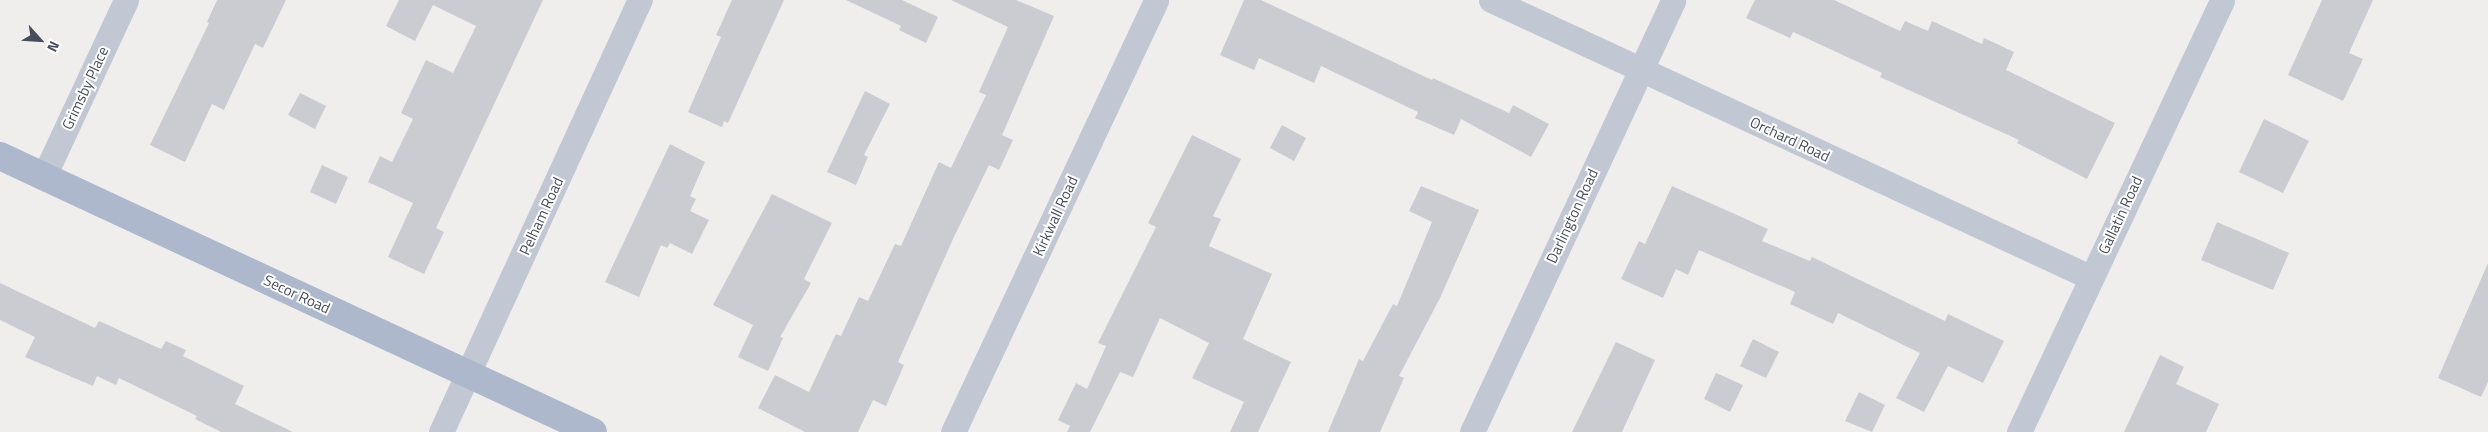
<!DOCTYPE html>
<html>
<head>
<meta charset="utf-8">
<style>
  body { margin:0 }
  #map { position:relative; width:2488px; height:432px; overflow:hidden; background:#f0eeed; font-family:"Titillium Web",sans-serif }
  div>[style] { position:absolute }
  .building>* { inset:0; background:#caccd2 }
  .minor>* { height:25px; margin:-12.5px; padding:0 12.5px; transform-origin:12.5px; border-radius:12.5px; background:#c1c8d3 }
  .primary>* { height:28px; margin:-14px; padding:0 14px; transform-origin:14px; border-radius:14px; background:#adb8cd }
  span { translate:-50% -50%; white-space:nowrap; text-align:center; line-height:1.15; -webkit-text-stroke:4px #fff; paint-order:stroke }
  .street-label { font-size:15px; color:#464e5b }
  .north { position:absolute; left:15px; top:15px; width:50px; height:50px; -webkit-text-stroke:4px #fff; paint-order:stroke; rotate:116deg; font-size:14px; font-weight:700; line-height:20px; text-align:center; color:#464e5b }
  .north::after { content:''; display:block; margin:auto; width:18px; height:22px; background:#464e5b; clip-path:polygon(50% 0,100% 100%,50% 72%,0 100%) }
</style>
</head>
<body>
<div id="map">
  <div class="building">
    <div style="clip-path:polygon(217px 0,286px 0,263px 48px,255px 44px,224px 110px,212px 104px,185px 162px,150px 145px,209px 23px,207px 22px)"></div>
    <div style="clip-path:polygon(399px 0,543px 0,436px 228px,444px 232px,424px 274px,388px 257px,413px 203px,368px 182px,380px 156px,392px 162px,413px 119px,401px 113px,426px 60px,453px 73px,476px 26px,433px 5px,415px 41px,386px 26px)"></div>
    <div style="clip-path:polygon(732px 0,784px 0,728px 123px,724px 121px,722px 127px,688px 112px,721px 37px,716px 35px)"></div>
    <div style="clip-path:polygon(846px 0,902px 0,938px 17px,926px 43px,899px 30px,901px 26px)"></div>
    <div style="clip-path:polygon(951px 0,1016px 0,1054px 16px,1002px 135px,1013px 140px,999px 170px,989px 165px,953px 239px,898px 362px,904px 365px,886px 406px,873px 400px,858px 432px,805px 432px,758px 408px,775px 375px,809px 392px,836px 334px,841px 336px,859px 297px,868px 301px,895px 244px,901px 246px,939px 162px,951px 168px,986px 95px,979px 92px,1008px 27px)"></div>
    <div style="clip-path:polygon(1244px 0,1261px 0,1432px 80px,1433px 78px,1509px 113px,1513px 105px,1549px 124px,1531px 157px,1461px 119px,1454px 135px,1415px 118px,1418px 112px,1321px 66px,1314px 83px,1259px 58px,1254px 70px,1220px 55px)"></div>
    <div style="clip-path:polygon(1755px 0,1834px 0,1900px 31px,1905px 21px,1928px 31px,1932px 21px,1982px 44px,1984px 38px,2014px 52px,2006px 70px,2115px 123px,2087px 179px,2017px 143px,2019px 140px,1880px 77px,1882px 73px,1793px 32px,1790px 38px,1746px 18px)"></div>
    <div style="clip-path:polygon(2322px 0,2373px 0,2349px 53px,2363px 59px,2343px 101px,2288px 75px)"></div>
    <div style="clip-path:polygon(865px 91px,890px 104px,864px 155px,868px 157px,856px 185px,827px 172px)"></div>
    <div style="clip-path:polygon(300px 93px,326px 106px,315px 129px,288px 115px)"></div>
    <div style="clip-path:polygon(2264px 119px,2309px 141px,2283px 193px,2239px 172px)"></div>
    <div style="clip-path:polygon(1282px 125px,1306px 138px,1294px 161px,1270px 148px)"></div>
    <div style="clip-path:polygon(1192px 135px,1241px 159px,1213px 216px,1221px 219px,1209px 246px,1272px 274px,1243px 339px,1291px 362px,1258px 432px,1230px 432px,1244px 402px,1192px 378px,1209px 343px,1160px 318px,1133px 377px,1120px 372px,1090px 432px,1067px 432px,1070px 426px,1058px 420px,1076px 383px,1087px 389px,1106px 346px,1098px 343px,1156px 227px,1148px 223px)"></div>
    <div style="clip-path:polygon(670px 144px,705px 162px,690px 196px,696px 199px,690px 211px,709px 220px,692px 254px,670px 243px,667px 248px,661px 245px,639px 297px,605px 282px)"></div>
    <div style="clip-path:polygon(322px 165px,348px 177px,336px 204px,310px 192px)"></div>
    <div style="clip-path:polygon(1421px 186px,1479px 210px,1440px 298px,1399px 376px,1404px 378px,1380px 432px,1328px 432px,1359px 359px,1363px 361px,1393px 304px,1397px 306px,1432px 222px,1409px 211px)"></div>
    <div style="clip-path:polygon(1672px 186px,1768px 229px,1762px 241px,1810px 261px,1812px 257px,1945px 321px,1948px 314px,2004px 341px,1983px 383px,1948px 366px,1924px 412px,1896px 398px,1920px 353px,1838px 313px,1833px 324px,1790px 304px,1795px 292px,1699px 250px,1688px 275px,1676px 269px,1663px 298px,1621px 279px,1639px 241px,1645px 244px)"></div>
    <div style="clip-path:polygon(772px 194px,832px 223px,804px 279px,811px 283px,780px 337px,783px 338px,768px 371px,738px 357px,753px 325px,713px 305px)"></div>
    <div style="clip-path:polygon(2217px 222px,2289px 253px,2273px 290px,2201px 260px)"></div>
    <div style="clip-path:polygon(2488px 263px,2488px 382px,2481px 397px,2438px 378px)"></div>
    <div style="clip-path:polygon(0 283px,95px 328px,99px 321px,161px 349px,166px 341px,186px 350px,183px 356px,244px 386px,235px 404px,293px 432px,221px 432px,195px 419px,197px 416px,119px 378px,116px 385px,97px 376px,93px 386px,25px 357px,35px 337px,0 320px)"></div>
    <div style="clip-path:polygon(1753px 339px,1779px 352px,1766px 378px,1740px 366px)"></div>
    <div style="clip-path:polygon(1616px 342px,1655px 360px,1622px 432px,1572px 432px)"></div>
    <div style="clip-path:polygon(2160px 355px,2184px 367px,2176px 384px,2219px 404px,2206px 432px,2124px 432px)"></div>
    <div style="clip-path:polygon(1716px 373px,1743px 385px,1730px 412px,1704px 399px)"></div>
    <div style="clip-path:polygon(1859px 392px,1885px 405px,1872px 432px,1845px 421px)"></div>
  </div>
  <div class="minor">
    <div style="left:1491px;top:0;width:660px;rotate:24.82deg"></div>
    <div style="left:44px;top:176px;width:194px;rotate:-65deg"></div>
    <div style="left:441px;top:432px;width:476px;rotate:-65.3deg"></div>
    <div style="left:953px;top:432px;width:477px;rotate:-64.8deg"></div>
    <div style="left:1472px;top:432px;width:476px;rotate:-65deg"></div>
    <div style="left:2019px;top:432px;width:477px;rotate:-64.8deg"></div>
  </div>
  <div class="primary">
    <div style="left:0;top:156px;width:654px;rotate:24.96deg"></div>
  </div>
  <div class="street-label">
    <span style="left:85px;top:88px;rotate:-65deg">Grimsby Place</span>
    <span style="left:1790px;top:139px;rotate:25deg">Orchard Road</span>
    <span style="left:2120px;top:215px;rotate:-65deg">Gallatin Road</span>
    <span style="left:541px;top:216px;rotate:-65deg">Pelham Road</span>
    <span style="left:1055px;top:216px;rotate:-65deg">Kirkwall Road</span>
    <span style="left:1572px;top:216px;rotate:-65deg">Darlington Road</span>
    <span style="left:297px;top:294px;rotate:25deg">Secor Road</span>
  </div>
  <div class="north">N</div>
</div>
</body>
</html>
